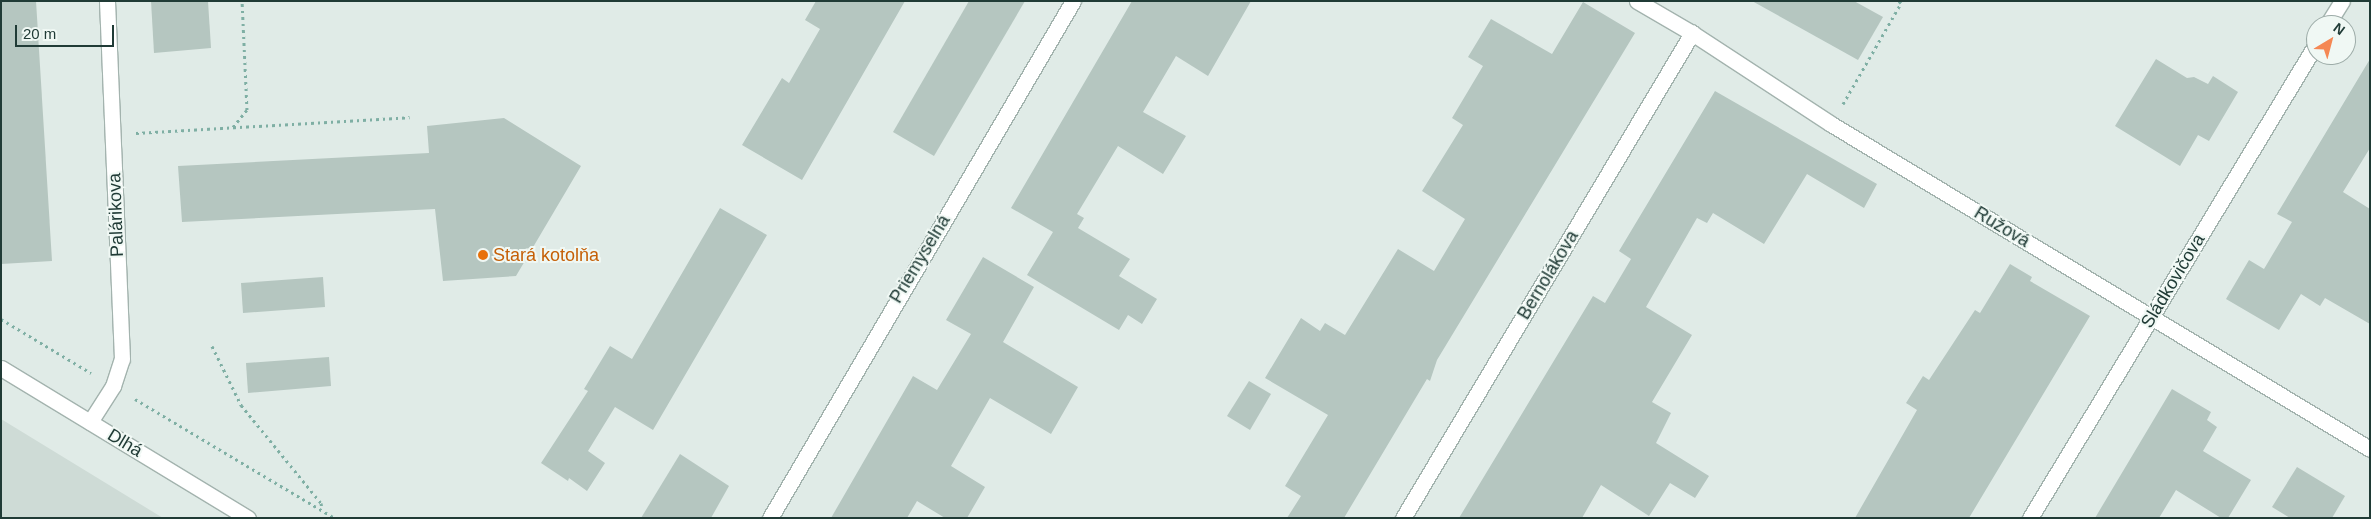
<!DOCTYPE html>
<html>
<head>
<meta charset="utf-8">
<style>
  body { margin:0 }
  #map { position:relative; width:2371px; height:519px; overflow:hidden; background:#e0ebe7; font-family:Helvetica,sans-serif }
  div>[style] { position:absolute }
  .built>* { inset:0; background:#cedbd6 }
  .building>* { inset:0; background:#b5c6c0 }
  .path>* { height:3px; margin-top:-1.5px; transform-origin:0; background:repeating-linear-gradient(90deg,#7fafa4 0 2.5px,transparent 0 6.5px) }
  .roads { filter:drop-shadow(1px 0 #a3b3ae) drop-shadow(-1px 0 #a3b3ae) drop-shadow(0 1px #a3b3ae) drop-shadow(0 -1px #a3b3ae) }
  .minor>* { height:15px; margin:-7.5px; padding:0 7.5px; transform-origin:7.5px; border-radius:7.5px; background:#fff }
  .dots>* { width:14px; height:14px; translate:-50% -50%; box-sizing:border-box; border:2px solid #f0f8f4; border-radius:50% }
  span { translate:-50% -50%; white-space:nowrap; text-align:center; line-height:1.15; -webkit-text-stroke:4px #f0f8f4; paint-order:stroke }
  .street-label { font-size:18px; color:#203b36 }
  .food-label { font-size:18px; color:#c56008 }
  .left { translate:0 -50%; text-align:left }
  .frame { position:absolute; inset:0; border:2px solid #203b36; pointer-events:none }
  .north { position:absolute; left:2306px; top:15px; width:50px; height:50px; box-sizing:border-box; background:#f0f8f4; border:1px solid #9daca8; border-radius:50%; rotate:37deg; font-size:14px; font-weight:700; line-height:20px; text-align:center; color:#203b36 }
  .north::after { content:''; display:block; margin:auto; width:18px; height:22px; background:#f58854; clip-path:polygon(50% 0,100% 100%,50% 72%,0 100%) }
  .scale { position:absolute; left:15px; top:25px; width:99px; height:22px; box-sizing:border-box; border:2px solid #203b36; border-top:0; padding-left:6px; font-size:15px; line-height:18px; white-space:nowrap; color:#203b36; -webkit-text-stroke:4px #f0f8f4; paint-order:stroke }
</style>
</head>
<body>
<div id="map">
  <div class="built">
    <div style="clip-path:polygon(1px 419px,163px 518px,1px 518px)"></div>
  </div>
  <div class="building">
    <div style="clip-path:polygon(1px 1px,36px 1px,52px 261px,1px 264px)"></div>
    <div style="clip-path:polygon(151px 1px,208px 1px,211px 48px,154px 53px)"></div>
    <div style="clip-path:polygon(816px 1px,905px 1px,802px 180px,742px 145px,782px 78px,789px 83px,820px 29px,805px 20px)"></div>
    <div style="clip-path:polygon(969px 1px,1025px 1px,934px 156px,893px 132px)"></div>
    <div style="clip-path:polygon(1132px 1px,1251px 1px,1208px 76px,1176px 56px,1143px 112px,1186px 136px,1163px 174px,1118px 146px,1077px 214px,1084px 218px,1078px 228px,1130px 259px,1119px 276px,1157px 299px,1142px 324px,1128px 315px,1119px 330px,1027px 275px,1053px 232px,1011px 208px)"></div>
    <div style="clip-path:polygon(1752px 1px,1854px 1px,1883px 17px,1858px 60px)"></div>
    <div style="clip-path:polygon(1583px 2px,1635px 33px,1437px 360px,1430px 381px,1427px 379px,1344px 518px,1287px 518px,1301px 496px,1285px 486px,1328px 415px,1265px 378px,1301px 318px,1320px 331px,1325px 323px,1345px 335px,1398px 249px,1434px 271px,1465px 219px,1422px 191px,1463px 125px,1452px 118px,1483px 66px,1468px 57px,1491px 19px,1552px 54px)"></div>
    <div style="clip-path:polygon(2156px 59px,2187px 78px,2194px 77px,2208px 84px,2213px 76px,2238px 92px,2209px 141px,2198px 135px,2180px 166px,2115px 126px)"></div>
    <div style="clip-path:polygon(2370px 59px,2370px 148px,2343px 192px,2370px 209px,2370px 324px,2325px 298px,2320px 306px,2301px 294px,2279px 330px,2226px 299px,2249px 260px,2264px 269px,2292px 222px,2277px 214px)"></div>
    <div style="clip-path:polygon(1715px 91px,1877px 184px,1864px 208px,1807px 174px,1764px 244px,1713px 213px,1707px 223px,1697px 218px,1646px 307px,1692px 335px,1652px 402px,1671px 413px,1656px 443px,1709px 476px,1695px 498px,1670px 483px,1649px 516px,1601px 485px,1582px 518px,1459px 518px,1593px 296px,1605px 303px,1631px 259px,1619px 251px)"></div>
    <div style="clip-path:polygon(504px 118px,581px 166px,516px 276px,443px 281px,435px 209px,182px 222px,178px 166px,429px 153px,427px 126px)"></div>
    <div style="clip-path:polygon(720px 208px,767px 235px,653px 430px,615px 407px,588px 451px,605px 463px,587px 491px,569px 478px,568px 481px,541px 463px,588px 391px,584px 389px,610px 346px,632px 359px)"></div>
    <div style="clip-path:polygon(983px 257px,1034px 287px,1003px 342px,1078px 387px,1051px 434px,990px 398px,951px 466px,985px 487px,967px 518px,945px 518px,917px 501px,907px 518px,831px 518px,913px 376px,937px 390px,971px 334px,946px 320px)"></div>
    <div style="clip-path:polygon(2010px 264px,2032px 277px,2030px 281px,2090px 316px,1969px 518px,1855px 518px,1917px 410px,1906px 403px,1923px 376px,1929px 380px,1975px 310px,1980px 313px)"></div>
    <div style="clip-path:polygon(323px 277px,325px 307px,243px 313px,241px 283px)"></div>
    <div style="clip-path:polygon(329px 357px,331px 386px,248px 393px,246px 363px)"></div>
    <div style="clip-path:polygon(1249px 381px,1271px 394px,1250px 430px,1227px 416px)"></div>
    <div style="clip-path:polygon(2172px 389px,2211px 412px,2207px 420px,2217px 427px,2203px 451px,2251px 480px,2228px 518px,2221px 518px,2176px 490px,2159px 518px,2095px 518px)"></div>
    <div style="clip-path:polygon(680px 454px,729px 486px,711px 518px,641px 518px)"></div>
    <div style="clip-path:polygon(2297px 467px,2345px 496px,2332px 518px,2290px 518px,2272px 507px)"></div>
  </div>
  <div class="path">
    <div style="left:1843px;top:104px;width:116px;rotate:-60.1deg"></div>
    <div style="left:1901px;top:3px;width:3px;rotate:-135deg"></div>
    <div style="left:233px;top:127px;width:22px;rotate:-51deg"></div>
    <div style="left:247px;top:110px;width:109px;rotate:-92.6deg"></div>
    <div style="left:136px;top:133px;width:274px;rotate:-3.3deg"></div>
    <div style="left:1px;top:319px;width:105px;rotate:31deg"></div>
    <div style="left:212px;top:346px;width:66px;rotate:63.8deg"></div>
    <div style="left:241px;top:405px;width:127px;rotate:50.8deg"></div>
    <div style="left:321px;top:503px;width:6px;rotate:81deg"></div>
    <div style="left:135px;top:399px;width:233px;rotate:30.8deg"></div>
  </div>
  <div class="roads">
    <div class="minor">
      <div style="left:1637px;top:1px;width:64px;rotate:30.2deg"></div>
      <div style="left:1692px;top:33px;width:166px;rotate:33.2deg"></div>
      <div style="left:1831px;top:124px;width:629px;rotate:31.09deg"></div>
      <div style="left:2327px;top:25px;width:28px;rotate:-58deg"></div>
      <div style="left:1px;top:368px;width:289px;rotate:31.3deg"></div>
      <div style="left:90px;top:422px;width:43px;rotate:-57.4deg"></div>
      <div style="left:113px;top:386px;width:28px;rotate:-72deg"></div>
      <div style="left:122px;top:359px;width:358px;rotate:-92.4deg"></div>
      <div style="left:770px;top:518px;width:599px;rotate:-59.63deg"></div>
      <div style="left:1403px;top:518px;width:565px;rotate:-59.21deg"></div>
      <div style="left:2030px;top:518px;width:554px;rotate:-58.89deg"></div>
    </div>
  </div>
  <div class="dots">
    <div style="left:483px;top:255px;background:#e8710a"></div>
  </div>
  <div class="street-label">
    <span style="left:116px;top:215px;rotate:-92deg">Palárikova</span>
    <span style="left:2002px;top:227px;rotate:31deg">Ružová</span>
    <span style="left:920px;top:259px;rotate:-59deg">Priemyselná</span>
    <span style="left:1548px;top:275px;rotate:-59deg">Bernolákova</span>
    <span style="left:2173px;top:281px;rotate:-59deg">Sládkovičova</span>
    <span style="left:125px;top:443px;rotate:31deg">Dlhá</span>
  </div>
  <div class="food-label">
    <span class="left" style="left:493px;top:255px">Stará kotolňa</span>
  </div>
  <div class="frame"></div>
  <div class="north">N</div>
  <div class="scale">20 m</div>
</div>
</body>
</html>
